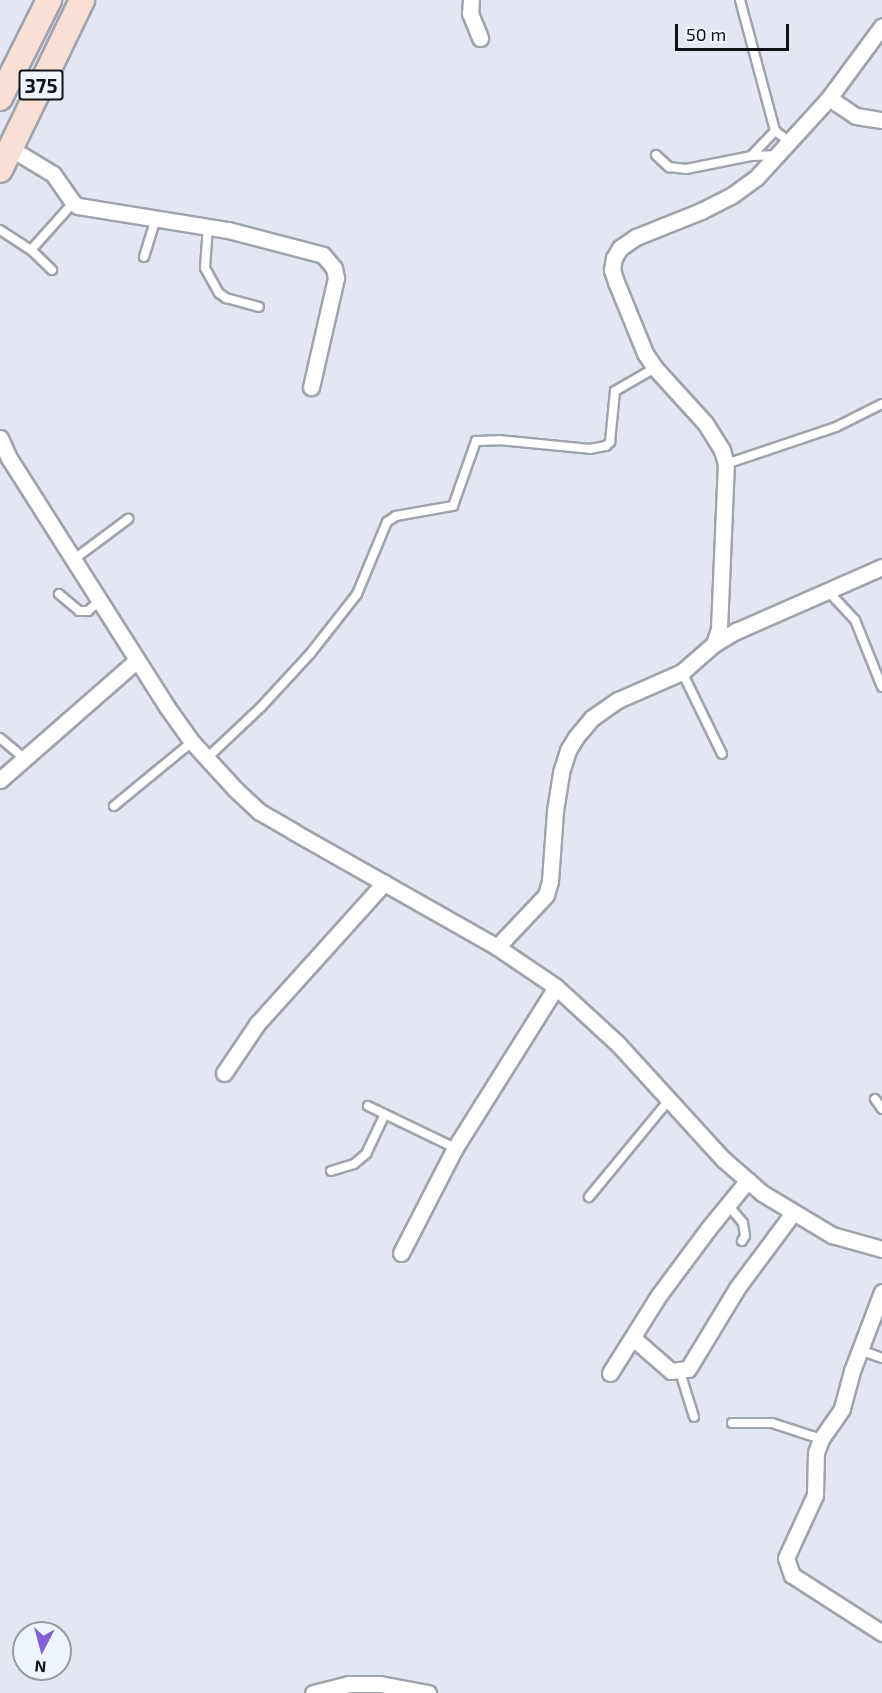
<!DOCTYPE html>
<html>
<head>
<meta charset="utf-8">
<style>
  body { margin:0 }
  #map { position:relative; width:882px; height:1693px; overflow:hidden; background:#e2e7f1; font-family:"Exo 2",sans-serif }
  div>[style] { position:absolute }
  .roads { filter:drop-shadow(2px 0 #9ea3ad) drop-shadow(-2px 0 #9ea3ad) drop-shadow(0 2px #9ea3ad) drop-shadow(0 -2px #9ea3ad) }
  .service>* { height:8px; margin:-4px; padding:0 4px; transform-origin:4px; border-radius:4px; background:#fff }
  .minor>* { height:15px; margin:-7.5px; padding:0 7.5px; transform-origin:7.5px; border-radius:7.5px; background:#fff }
  .primary>* { height:24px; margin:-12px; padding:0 12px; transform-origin:12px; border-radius:12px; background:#f8e0d4 }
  span { translate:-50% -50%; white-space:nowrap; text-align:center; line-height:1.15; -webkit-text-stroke:4.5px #eff5ff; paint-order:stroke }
  .shield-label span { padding:2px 4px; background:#eff5ff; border:2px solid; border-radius:4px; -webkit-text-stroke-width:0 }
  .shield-label { font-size:20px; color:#111316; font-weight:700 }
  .north { position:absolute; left:12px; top:1621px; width:60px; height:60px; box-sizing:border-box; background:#eff5ff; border:2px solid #969ba2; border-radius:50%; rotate:186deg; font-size:16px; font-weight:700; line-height:24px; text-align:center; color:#111316 }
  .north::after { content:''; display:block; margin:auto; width:21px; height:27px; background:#845fda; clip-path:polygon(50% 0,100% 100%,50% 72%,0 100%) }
  .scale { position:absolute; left:675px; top:24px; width:114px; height:27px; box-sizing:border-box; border:3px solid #111316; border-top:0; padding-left:8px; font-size:18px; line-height:21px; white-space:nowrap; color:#111316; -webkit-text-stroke:4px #eff5ff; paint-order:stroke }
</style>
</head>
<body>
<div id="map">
  <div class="roads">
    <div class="service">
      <div style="left:740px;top:0;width:136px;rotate:75deg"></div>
      <div style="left:775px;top:131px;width:17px;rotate:36deg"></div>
      <div style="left:656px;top:155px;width:18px;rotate:43deg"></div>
      <div style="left:669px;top:167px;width:17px;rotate:7deg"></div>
      <div style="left:686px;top:169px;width:66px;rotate:-11.3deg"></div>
      <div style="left:751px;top:156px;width:24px;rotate:-2deg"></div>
      <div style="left:751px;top:156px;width:35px;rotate:-46deg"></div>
      <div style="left:208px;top:226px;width:42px;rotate:94.1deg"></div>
      <div style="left:205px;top:268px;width:29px;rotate:61deg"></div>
      <div style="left:219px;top:293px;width:9px;rotate:36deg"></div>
      <div style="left:226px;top:298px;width:34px;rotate:15deg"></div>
      <div style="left:0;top:230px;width:37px;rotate:33deg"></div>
      <div style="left:144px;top:257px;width:41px;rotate:-72.9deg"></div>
      <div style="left:52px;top:270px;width:29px;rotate:-136deg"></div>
      <div style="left:31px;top:250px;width:63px;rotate:-48.2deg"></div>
      <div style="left:726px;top:464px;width:116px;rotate:-18.6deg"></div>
      <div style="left:836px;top:427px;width:51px;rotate:-26.6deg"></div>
      <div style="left:73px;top:560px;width:69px;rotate:-36.7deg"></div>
      <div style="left:827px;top:590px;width:41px;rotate:47deg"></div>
      <div style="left:855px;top:620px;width:72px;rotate:68.1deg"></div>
      <div style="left:59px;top:594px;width:26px;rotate:40deg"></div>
      <div style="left:79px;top:611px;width:9px"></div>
      <div style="left:88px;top:611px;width:15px;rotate:-42deg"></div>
      <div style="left:682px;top:672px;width:91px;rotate:64deg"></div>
      <div style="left:0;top:738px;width:31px;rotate:40deg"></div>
      <div style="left:206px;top:759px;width:77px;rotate:-43.4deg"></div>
      <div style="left:262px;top:706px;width:71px;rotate:-47.3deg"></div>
      <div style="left:310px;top:654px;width:76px;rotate:-51.9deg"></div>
      <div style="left:357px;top:594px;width:78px;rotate:-67.4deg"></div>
      <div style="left:387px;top:522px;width:11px;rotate:-34deg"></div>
      <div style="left:396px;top:516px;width:58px;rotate:-10deg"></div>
      <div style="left:453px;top:506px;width:69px;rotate:-70.5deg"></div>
      <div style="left:476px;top:441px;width:23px;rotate:-2deg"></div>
      <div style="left:499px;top:440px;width:91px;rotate:5.6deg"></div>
      <div style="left:590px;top:449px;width:16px;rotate:-11deg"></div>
      <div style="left:606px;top:446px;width:6px;rotate:-45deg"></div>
      <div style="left:610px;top:442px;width:51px;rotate:-84.4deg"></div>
      <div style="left:615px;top:391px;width:46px;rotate:-29.9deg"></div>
      <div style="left:114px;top:806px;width:101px;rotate:-39.4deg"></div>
      <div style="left:875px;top:1099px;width:12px;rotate:55deg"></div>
      <div style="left:368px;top:1106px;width:97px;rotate:25.8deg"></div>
      <div style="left:331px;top:1171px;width:24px;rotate:-17deg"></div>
      <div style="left:354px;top:1164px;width:16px;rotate:-40deg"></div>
      <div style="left:366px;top:1154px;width:44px;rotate:-64.6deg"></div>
      <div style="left:589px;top:1197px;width:126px;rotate:-50.5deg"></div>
      <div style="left:728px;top:1205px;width:23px;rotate:50deg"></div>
      <div style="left:743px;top:1223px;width:13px;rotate:81deg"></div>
      <div style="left:745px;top:1236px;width:6px;rotate:121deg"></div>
      <div style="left:860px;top:1350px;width:23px;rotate:20deg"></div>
      <div style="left:680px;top:1372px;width:47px;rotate:72.7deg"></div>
      <div style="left:732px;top:1423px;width:40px"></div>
      <div style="left:772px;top:1423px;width:52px;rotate:18.1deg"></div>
    </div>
    <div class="minor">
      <div style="left:471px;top:0;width:13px;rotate:94deg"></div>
      <div style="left:470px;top:13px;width:27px;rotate:68deg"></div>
      <div style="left:829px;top:98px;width:32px;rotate:34deg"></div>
      <div style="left:856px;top:116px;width:26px;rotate:9deg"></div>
      <div style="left:10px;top:148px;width:50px;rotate:31.2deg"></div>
      <div style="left:53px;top:174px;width:35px;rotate:55deg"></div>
      <div style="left:73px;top:203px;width:6px;rotate:31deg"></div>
      <div style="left:78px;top:206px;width:152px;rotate:9.1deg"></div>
      <div style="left:228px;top:230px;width:98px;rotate:14.7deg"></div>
      <div style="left:323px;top:255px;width:17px;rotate:50deg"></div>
      <div style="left:334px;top:268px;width:10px;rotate:79deg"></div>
      <div style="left:336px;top:278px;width:112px;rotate:102.9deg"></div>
      <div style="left:0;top:438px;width:22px;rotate:66deg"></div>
      <div style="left:9px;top:458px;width:295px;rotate:57.6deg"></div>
      <div style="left:167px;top:707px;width:43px;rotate:54.5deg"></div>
      <div style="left:192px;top:742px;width:64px;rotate:47.5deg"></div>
      <div style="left:235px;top:789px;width:34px;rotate:43deg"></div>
      <div style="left:260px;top:812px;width:39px;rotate:30deg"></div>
      <div style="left:294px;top:832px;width:233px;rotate:29.5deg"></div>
      <div style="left:497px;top:947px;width:71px;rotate:34.1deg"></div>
      <div style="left:556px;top:987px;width:84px;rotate:42.6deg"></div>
      <div style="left:618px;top:1044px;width:156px;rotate:47.6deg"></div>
      <div style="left:723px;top:1159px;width:52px;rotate:41.1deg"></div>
      <div style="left:762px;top:1193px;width:82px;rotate:31deg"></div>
      <div style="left:832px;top:1235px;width:52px;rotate:15.6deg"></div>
      <div style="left:714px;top:644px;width:26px;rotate:-31deg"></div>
      <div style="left:736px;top:631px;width:159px;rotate:-23.7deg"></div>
      <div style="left:0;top:780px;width:182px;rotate:-41.2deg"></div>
      <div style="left:497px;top:947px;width:71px;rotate:-46.7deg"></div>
      <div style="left:546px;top:895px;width:15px;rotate:-74deg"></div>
      <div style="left:550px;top:881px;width:70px;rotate:-85.9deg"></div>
      <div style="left:555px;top:811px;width:39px;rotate:-81deg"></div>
      <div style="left:561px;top:772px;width:23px;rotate:-72deg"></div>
      <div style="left:568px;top:750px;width:15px;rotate:-58deg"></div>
      <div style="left:576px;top:737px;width:25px;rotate:-50deg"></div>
      <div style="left:592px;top:718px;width:32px;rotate:-35deg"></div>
      <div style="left:618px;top:700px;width:70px;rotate:-23.6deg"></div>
      <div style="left:682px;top:672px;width:43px;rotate:-41.2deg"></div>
      <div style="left:714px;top:644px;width:16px;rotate:-72deg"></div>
      <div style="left:719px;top:629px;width:165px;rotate:-87.6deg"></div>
      <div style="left:726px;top:464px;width:15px;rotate:-106deg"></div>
      <div style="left:722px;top:450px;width:32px;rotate:-122deg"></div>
      <div style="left:705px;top:423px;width:74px;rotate:-132.3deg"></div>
      <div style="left:655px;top:368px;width:18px;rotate:-124deg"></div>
      <div style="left:645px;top:353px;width:77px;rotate:-112.2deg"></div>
      <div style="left:616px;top:282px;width:13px;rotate:-108deg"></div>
      <div style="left:612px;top:270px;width:12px;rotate:-81deg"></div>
      <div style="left:614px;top:258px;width:12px;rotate:-59deg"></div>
      <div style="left:620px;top:248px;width:19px;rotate:-35deg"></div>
      <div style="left:636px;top:237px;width:70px;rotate:-21.8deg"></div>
      <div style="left:701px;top:211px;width:34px;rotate:-27deg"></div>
      <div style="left:731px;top:196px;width:31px;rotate:-36deg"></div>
      <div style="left:756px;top:178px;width:108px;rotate:-47.6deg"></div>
      <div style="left:829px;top:98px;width:89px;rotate:-53.6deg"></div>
      <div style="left:224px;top:1073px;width:59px;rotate:-56deg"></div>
      <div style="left:257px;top:1024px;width:190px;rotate:-48deg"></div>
      <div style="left:401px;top:1253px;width:118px;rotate:-62.8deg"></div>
      <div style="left:455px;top:1148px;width:190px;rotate:-57.9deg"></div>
      <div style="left:882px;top:1292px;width:85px;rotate:110.8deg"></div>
      <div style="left:852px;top:1371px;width:39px;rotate:105deg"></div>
      <div style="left:842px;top:1409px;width:37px;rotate:125deg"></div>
      <div style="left:821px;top:1439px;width:15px;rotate:110deg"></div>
      <div style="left:816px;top:1453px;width:42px;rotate:91.4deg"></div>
      <div style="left:815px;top:1495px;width:69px;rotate:114.7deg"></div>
      <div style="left:786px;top:1558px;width:18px;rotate:71deg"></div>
      <div style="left:792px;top:1575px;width:107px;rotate:32.8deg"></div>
      <div style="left:633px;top:1338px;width:50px;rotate:41deg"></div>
      <div style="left:671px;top:1371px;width:17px;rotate:-7deg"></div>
      <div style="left:688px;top:1369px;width:95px;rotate:-58.8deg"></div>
      <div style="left:737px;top:1288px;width:94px;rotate:-53.3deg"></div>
      <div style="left:610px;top:1373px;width:92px;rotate:-57.9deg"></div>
      <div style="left:659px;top:1295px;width:82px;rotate:-53.4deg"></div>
      <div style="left:708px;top:1229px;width:63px;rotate:-50.8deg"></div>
      <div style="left:313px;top:1693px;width:36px;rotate:-14deg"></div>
      <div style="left:348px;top:1684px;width:32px"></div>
      <div style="left:380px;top:1684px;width:49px;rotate:10.6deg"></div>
    </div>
    <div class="primary">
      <div style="left:0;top:98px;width:110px;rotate:-63.4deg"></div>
      <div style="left:0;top:170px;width:189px;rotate:-64.2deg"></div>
    </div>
  </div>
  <div class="shield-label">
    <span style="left:41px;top:85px">375</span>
  </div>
  <div class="north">N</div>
  <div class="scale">50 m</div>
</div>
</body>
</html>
